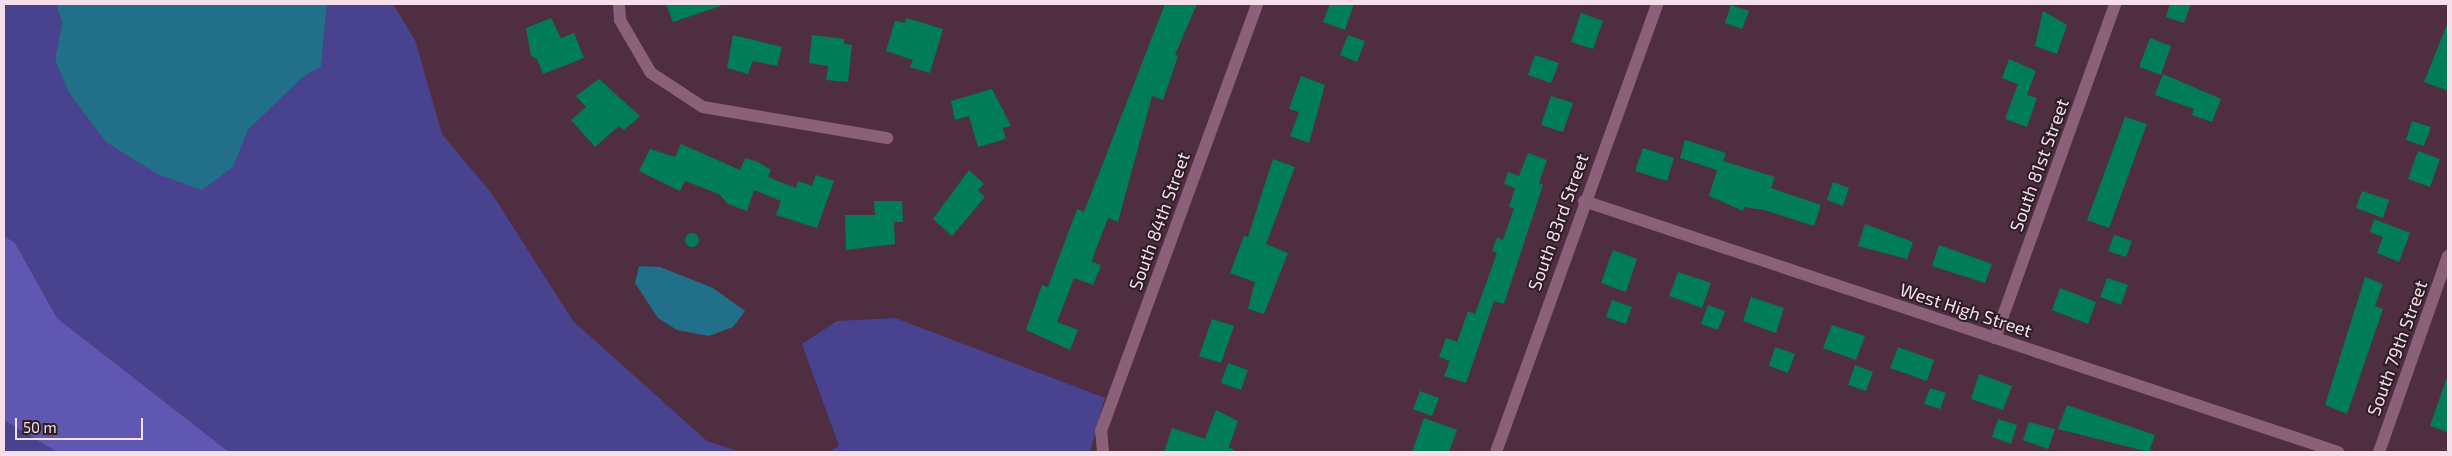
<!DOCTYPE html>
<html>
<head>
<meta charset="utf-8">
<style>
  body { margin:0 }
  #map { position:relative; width:2452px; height:456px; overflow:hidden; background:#502e42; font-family:"Exo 2",sans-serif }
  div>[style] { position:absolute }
  .green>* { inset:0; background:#49428f }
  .forest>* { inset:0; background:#5f57b1 }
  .water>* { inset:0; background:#216f88 }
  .building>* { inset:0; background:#007c57 }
  .round { border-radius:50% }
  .minor>* { height:12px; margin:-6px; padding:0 6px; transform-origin:6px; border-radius:6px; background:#8a6179 }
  span { translate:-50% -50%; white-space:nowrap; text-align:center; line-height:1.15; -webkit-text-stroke:4px #2c1d25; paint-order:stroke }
  .street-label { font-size:18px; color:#f5dfeb }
  .frame { position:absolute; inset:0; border:5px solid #f5dfeb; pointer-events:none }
  .scale { position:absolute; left:15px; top:418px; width:128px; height:22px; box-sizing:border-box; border:2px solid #f5dfeb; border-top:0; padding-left:6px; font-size:15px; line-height:18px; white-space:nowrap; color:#f5dfeb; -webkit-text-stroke:4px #2c1d25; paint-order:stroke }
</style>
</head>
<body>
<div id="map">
  <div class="green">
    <div style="clip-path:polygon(4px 4px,56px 4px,62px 22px,55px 60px,69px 93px,106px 141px,157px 174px,233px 167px,248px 130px,304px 76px,321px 67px,327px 4px,393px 4px,415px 40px,442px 134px,492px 194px,573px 321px,707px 441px,740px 452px,229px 452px,57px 318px,15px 243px,4px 236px)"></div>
    <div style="clip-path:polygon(895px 318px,1105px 398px,1090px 452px,829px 452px,839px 446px,802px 344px,837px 321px)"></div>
    <div style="clip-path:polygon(4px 420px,57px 452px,4px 452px)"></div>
  </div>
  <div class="forest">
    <div style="clip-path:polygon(4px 236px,15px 243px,57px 318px,229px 452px,57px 452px,4px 420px)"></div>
  </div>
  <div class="water">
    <div style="clip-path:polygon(56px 4px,327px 4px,321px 67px,304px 76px,248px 130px,233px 167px,202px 190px,157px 174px,106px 142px,69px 93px,55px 60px,62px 22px)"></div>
    <div style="clip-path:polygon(639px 266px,660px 267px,713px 288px,745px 311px,733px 327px,709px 336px,677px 330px,658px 318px,635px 283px)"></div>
  </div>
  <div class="building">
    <div style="clip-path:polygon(666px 4px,720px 4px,721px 6px,673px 22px)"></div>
    <div style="clip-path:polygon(1165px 4px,1197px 4px,1175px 55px,1178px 56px,1163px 100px,1152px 96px,1118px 222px,1108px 218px,1093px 257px,1092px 262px,1101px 265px,1093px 285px,1074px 278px,1057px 322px,1078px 330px,1070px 350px,1026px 330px,1042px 285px,1048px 287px,1077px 209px,1084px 212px)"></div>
    <div style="clip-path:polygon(1330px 4px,1354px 4px,1345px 30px,1323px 22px)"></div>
    <div style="clip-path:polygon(2170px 4px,2191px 4px,2184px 23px,2166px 17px)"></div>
    <div style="clip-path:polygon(1731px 5px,1749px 11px,1742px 29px,1725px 23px)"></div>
    <div style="clip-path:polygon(2043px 11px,2067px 25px,2057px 54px,2035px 46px)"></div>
    <div style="clip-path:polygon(1581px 13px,1603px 21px,1593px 49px,1571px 42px)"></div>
    <div style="clip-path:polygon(551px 18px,561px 38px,574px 33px,584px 58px,543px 74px,537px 59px,531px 56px,526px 28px)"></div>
    <div style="clip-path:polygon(906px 18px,943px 29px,930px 73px,910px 67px,913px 60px,886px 51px,895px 21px,905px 23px)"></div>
    <div style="clip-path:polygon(2448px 22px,2448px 91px,2424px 82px)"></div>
    <div style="clip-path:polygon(733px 35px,782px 47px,777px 66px,753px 61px,748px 74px,727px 68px)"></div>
    <div style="clip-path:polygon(812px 35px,844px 39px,844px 44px,852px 45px,848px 82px,826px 80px,828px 66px,809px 63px)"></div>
    <div style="clip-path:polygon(1348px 35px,1365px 41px,1357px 62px,1340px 55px)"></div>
    <div style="clip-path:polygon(2150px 38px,2171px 46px,2161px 75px,2139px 67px)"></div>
    <div style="clip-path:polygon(1535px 55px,1559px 63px,1551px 83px,1528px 75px)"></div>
    <div style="clip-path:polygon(2009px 59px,2036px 71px,2027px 95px,2037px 98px,2027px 127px,2005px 119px,2018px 84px,2002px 78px)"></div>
    <div style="clip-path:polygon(2163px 74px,2221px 99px,2212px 122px,2192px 115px,2194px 109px,2155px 95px)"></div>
    <div style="clip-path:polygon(1301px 76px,1325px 85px,1309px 143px,1290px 136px,1299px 112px,1289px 109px)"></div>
    <div style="clip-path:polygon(599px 79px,640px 116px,624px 130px,619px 126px,595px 147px,571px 120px,586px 107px,576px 96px)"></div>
    <div style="clip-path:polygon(992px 89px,1011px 126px,1003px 128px,1006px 139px,978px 147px,969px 116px,955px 120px,951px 101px)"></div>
    <div style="clip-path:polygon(1551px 96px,1573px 103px,1563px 132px,1541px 125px)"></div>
    <div style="clip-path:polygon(2125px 117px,2147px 124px,2109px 228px,2087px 220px)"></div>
    <div style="clip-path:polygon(2412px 121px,2431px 127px,2424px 146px,2406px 140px)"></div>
    <div style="clip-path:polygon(1685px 140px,1726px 153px,1723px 161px,1775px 177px,1771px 188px,1821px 205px,1814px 226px,1764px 210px,1744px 207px,1743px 211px,1709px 196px,1717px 170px,1680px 158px)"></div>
    <div style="clip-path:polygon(681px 144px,740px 170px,745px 158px,758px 162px,771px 170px,768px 177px,796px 188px,798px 181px,812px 186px,816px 175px,834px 181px,817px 228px,776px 215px,781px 201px,754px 190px,747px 211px,728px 204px,719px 194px,685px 181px,680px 191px,639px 171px,650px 149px,675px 157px)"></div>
    <div style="clip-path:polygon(1643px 148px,1674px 158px,1667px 181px,1635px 171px)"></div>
    <div style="clip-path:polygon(2418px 151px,2440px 159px,2430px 187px,2408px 179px)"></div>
    <div style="clip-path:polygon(1528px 153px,1547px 160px,1539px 183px,1543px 185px,1504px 304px,1494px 301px,1466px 383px,1444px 376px,1450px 361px,1439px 357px,1446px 338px,1457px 342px,1468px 311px,1475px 314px,1497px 253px,1492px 251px,1497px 237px,1503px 240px,1514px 208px,1509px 207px,1515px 188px,1504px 184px,1508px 172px,1519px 176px)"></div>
    <div style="clip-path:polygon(1273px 159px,1295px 167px,1266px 244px,1288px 253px,1264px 314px,1248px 309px,1255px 282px,1230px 273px,1244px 236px,1248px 237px)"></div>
    <div style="clip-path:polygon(969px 170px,984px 184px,978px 190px,985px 197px,952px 236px,933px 219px)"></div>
    <div style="clip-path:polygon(1833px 182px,1849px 188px,1843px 206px,1827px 200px)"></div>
    <div style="clip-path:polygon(2362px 191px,2389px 200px,2383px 218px,2356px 208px)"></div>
    <div style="clip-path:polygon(874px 201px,902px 201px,903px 222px,894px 222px,895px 244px,846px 250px,845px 215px,875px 215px)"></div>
    <div style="clip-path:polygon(2374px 219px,2410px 233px,2399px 262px,2377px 253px,2383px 237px,2370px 232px)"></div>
    <div style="clip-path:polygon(1865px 224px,1913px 242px,1907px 259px,1858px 246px)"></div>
    <div class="round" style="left:685px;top:233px;width:14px;height:14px"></div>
    <div style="clip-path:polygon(2114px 235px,2132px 241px,2126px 257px,2108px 251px)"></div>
    <div style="clip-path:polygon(1939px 245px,1992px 264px,1985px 283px,1932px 266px)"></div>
    <div style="clip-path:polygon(1613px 250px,1637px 259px,1626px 292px,1601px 283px)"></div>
    <div style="clip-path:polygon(1678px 272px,1711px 283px,1702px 308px,1669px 296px)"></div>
    <div style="clip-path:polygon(2365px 277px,2383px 284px,2375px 306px,2383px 309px,2347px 414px,2325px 405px)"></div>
    <div style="clip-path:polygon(2107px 278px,2128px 285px,2121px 305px,2100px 297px)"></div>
    <div style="clip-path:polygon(2060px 288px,2096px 302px,2088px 324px,2052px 310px)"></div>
    <div style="clip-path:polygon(1751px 297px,1784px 308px,1776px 333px,1743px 321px)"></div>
    <div style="clip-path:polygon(1612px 300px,1632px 307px,1626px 324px,1606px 317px)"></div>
    <div style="clip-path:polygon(1708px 305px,1725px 311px,1718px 330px,1701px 324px)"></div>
    <div style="clip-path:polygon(1212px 319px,1234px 326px,1221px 363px,1199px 356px)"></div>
    <div style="clip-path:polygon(1832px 325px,1865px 336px,1856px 360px,1823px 348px)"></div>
    <div style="clip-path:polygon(1775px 347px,1795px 354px,1788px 373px,1769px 366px)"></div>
    <div style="clip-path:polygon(1898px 347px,1934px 360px,1927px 381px,1890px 368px)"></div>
    <div style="clip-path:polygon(1228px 363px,1248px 370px,1241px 390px,1221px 383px)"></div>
    <div style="clip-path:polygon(1855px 365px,1873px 372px,1866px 391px,1848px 385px)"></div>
    <div style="clip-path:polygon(1979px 374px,2012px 386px,2003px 410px,1971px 399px)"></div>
    <div style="clip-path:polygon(2446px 380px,2448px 381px,2448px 432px,2430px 426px)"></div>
    <div style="clip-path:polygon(1930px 388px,1946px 393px,1940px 409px,1924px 404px)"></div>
    <div style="clip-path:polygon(1420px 391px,1439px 398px,1432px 416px,1413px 409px)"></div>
    <div style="clip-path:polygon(2067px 405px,2155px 435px,2149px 452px,2058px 429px)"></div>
    <div style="clip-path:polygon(1216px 410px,1238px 421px,1229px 447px,1236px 452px,1164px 452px,1172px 428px,1205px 439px)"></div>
    <div style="clip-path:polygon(1424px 418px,1457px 430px,1449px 452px,1412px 452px)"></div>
    <div style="clip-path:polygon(1998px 419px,2017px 425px,2011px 444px,1992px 437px)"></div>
    <div style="clip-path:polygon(2029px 422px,2055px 429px,2048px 449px,2023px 440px)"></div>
  </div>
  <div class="minor">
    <div style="left:619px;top:4px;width:16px;rotate:86deg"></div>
    <div style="left:620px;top:20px;width:61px;rotate:59.7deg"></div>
    <div style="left:651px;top:73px;width:62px;rotate:33.2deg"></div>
    <div style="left:703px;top:107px;width:187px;rotate:9.6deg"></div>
    <div style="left:1584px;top:201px;width:795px;rotate:18.41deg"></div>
    <div style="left:1995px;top:338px;width:355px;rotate:-70.2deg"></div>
    <div style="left:1103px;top:452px;width:21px;rotate:-95deg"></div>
    <div style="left:1101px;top:431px;width:455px;rotate:-69.9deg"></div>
    <div style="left:1496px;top:452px;width:476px;rotate:-70.2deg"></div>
    <div style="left:2379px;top:452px;width:208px;rotate:-70.6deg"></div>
  </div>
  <div class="street-label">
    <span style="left:2039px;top:165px;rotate:-70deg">South 81st Street</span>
    <span style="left:1159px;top:221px;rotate:-70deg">South 84th Street</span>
    <span style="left:1558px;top:222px;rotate:-70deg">South 83rd Street</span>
    <span style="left:1966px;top:310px;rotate:18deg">West High Street</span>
    <span style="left:2397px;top:348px;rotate:-70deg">South 79th Street</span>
  </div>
  <div class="frame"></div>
  <div class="scale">50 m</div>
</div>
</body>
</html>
